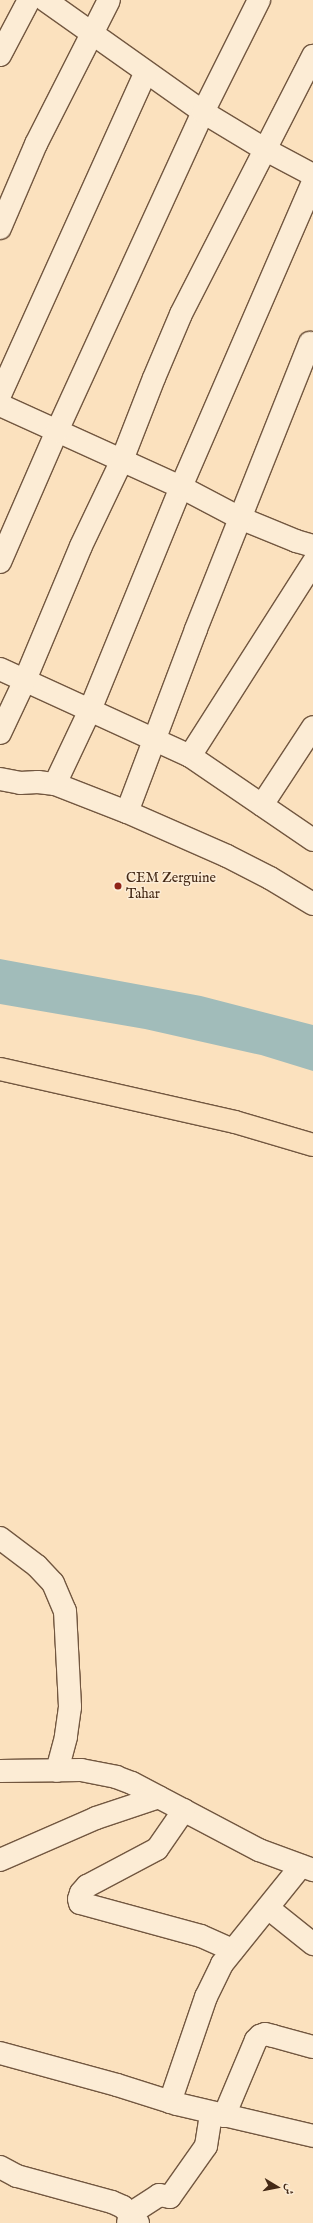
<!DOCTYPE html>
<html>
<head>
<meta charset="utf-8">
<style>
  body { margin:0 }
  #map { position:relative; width:313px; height:2223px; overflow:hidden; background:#fbe1be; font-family:"IM FELL English",Amiri,serif }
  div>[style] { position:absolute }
  .water>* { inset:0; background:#a1bcba }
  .roads { filter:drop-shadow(1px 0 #725740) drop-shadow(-1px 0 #725740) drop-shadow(0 1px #725740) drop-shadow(0 -1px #725740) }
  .minor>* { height:22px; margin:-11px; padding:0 11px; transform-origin:11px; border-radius:11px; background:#fcecd5 }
  .major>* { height:22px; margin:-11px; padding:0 11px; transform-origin:11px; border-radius:11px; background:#fbe1be }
  .dots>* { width:11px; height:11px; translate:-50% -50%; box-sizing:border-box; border:2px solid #fcecd5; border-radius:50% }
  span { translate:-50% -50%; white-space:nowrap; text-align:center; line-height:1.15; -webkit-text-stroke:3px #fcecd5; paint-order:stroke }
  .poi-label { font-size:14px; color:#442916 }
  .left { translate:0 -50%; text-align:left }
  .north { position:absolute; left:257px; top:2167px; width:40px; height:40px; -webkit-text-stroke:3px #fcecd5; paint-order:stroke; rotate:100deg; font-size:11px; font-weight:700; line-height:16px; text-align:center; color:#442916 }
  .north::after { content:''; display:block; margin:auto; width:14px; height:18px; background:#442916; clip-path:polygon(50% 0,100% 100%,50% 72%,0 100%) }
</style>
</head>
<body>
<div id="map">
  <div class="water">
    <div style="clip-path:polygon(0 959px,201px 996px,313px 1025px,313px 1071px,261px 1055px,145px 1029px,0 1004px)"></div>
  </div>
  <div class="roads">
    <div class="minor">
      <div style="left:45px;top:0;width:194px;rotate:35.3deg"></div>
      <div style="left:203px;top:112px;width:74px;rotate:31.1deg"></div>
      <div style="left:266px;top:150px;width:53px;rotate:28deg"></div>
      <div style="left:0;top:55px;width:62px;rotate:-62.2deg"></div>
      <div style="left:0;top:228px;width:91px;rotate:-66.8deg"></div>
      <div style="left:36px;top:144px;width:161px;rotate:-63.1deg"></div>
      <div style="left:0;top:395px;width:354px;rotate:-65.7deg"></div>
      <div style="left:0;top:405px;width:199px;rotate:24.4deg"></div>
      <div style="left:181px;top:487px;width:67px;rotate:27.7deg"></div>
      <div style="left:240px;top:518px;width:61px;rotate:22.3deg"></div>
      <div style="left:296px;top:541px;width:18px;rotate:16deg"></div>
      <div style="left:0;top:562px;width:143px;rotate:-66.5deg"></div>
      <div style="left:57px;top:431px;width:351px;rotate:-65.4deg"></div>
      <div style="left:203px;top:112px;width:125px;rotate:-63.4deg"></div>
      <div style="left:0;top:669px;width:209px;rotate:24.6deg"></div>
      <div style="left:190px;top:756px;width:149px;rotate:34.3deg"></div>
      <div style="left:0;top:733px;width:59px;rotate:-64.7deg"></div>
      <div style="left:25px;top:680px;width:145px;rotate:-67.3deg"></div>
      <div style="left:81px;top:546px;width:95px;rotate:-64.5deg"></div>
      <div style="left:122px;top:460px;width:88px;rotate:-68.7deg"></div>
      <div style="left:154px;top:378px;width:69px;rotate:-67.1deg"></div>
      <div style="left:181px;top:314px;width:290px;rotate:-62.9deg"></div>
      <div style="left:190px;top:756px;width:229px;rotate:-57.5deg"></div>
      <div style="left:0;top:779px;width:20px;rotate:11deg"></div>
      <div style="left:20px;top:783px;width:18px;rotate:-3deg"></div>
      <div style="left:38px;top:782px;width:17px;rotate:7deg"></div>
      <div style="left:55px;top:784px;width:77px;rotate:21.3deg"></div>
      <div style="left:127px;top:812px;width:109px;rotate:23.7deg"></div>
      <div style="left:227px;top:856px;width:48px;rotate:27.1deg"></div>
      <div style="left:270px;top:878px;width:50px;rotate:31.2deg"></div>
      <div style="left:55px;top:784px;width:82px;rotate:-64.7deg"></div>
      <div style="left:90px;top:710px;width:241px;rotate:-67.8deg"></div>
      <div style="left:181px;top:487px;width:332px;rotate:-66.6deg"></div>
      <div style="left:262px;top:805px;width:93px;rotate:-56.8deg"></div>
      <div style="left:127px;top:812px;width:196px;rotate:-69.3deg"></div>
      <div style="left:196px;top:629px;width:308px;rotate:-68.3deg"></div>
      <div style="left:0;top:1538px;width:46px;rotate:37.1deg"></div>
      <div style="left:37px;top:1566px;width:23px;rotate:47deg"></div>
      <div style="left:53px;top:1583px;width:30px;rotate:67deg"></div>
      <div style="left:65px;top:1611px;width:96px;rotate:87deg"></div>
      <div style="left:70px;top:1707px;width:30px;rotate:98deg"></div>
      <div style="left:66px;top:1737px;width:35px;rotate:105deg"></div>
      <div style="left:0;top:1771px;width:81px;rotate:-0.7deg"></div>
      <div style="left:81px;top:1770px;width:36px;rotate:11deg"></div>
      <div style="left:116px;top:1777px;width:17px;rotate:21deg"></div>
      <div style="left:132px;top:1783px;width:144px;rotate:27.8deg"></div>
      <div style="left:259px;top:1850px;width:58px;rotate:20.3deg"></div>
      <div style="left:184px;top:1810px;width:47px;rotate:124.7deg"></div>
      <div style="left:157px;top:1849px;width:79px;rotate:152.1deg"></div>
      <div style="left:87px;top:1886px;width:9px;rotate:131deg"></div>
      <div style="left:81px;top:1893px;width:6px;rotate:108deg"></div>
      <div style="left:79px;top:1899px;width:4px;rotate:76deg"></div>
      <div style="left:80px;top:1903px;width:125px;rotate:15.3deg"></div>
      <div style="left:201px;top:1936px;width:35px;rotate:24deg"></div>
      <div style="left:0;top:1860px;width:105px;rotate:-23.6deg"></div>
      <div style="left:96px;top:1818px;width:66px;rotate:-18.4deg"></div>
      <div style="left:268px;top:1908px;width:58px;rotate:38.7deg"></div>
      <div style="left:0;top:2053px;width:121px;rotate:15.3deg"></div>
      <div style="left:117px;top:2085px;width:63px;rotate:17.6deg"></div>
      <div style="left:177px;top:2104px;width:140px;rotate:13.2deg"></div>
      <div style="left:170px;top:2102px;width:111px;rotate:-71.1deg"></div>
      <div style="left:206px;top:1997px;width:37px;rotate:-64deg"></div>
      <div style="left:222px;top:1964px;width:126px;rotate:-51.1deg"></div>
      <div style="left:224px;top:2116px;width:82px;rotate:-67.2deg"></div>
      <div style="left:256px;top:2040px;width:6px;rotate:-45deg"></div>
      <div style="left:260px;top:2036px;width:5px;rotate:-22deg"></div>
      <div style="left:265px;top:2034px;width:8px;rotate:14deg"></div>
      <div style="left:273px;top:2036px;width:41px;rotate:15.4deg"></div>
      <div style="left:0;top:2167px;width:19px;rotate:28deg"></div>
      <div style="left:17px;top:2176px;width:98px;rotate:15.3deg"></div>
      <div style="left:112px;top:2202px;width:12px;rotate:24deg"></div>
      <div style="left:123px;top:2207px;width:22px;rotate:47deg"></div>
      <div style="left:128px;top:2223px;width:9px;rotate:-77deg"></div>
      <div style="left:130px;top:2214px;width:35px;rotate:-33deg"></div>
      <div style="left:159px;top:2195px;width:11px;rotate:10deg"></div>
      <div style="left:170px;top:2197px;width:62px;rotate:-54.8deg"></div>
      <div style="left:206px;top:2146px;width:33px;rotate:-81deg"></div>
    </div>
    <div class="major">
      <div style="left:0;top:1069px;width:241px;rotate:12.7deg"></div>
      <div style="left:235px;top:1122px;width:81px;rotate:16.4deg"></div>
    </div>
  </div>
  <div class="dots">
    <div style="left:118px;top:886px;background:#8f2418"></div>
  </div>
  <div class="poi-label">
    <span class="left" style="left:126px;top:886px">CEM Zerguine<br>Tahar</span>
  </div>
  <div class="north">ش</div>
</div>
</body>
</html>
